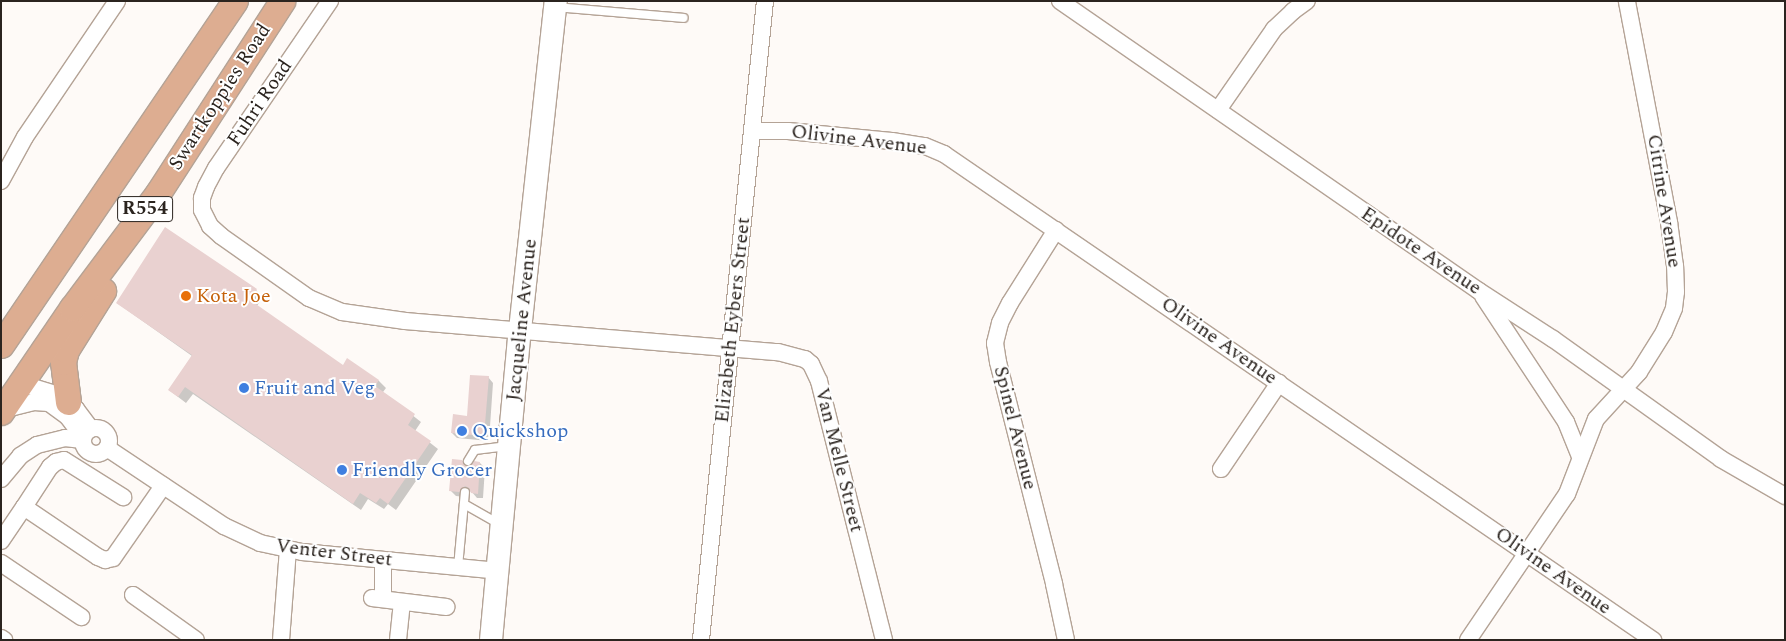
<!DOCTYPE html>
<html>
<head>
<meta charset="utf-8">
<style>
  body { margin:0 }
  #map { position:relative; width:1786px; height:641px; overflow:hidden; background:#fefaf7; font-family:Spectral,serif }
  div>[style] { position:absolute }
  .shadow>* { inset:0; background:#0003 }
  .building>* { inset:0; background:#e9d1d0 }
  .roads { filter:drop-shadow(1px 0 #b4a396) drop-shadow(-1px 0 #b4a396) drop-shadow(0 1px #b4a396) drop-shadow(0 -1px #b4a396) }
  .lane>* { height:8px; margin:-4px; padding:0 4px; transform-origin:4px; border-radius:4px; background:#fff }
  .street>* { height:16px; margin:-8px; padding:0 8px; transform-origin:8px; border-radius:8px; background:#fff }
  .street>.ring { margin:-8px; padding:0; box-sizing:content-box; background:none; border:16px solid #fff; border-radius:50% }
  .secondary>* { height:22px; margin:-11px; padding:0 11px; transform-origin:11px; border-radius:11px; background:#fff }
  .primary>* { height:25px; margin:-12.5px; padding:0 12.5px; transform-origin:12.5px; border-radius:12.5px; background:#ddad91 }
  .dots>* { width:14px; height:14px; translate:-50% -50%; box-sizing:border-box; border:2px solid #fff; border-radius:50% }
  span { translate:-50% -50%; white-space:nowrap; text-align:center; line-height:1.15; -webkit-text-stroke:4px #fff; paint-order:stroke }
  .shield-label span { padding:1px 4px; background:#fff; border:1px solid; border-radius:4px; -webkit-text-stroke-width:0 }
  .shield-label { font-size:19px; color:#2b241f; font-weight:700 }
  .street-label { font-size:20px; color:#2b241f }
  .food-label { font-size:20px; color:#c56008 }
  .left { translate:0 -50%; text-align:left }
  .shop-label { font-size:20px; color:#366cbe }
  .frame { position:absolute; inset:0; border:2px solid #2b241f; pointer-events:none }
</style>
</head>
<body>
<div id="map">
  <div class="shadow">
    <div style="clip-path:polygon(165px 229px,256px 290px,263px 297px,257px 306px,343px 366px,348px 360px,379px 381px,386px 388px,383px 392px,421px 422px,415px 431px,438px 449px,396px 510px,388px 504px,384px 509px,368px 499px,361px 510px,193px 394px,186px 403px,169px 390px,192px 356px,117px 303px)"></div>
    <div style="clip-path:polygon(488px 377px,493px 383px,489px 441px,457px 438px,452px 433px,468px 417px)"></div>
    <div style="clip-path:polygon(462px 461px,468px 468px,480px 463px,485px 468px,483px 498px,477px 498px,471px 491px,465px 497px,456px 496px,450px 490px)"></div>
  </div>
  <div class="building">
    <div style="clip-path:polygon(165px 227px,257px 289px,250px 300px,343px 365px,347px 358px,379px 380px,375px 386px,415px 414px,408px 425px,431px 441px,388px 504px,380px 498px,376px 503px,360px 493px,353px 504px,185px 387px,178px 397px,168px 390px,192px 355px,116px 303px)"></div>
    <div style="clip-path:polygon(470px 375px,489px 376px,484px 436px,451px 433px,453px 414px,467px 416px)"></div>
    <div style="clip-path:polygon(452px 459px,462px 460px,467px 467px,474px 461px,480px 462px,478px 494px,471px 493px,469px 488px,465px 486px,459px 492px,449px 491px)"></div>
  </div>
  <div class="roads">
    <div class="lane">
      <div style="left:556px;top:7px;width:128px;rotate:4.9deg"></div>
      <div style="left:468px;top:461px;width:13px;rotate:-58deg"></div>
      <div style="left:475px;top:450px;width:33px;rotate:-7deg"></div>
      <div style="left:464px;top:504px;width:40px;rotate:29.7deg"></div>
      <div style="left:458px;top:567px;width:75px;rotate:-84.7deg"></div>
    </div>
    <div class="street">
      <div style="left:330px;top:1px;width:202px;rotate:124.3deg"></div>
      <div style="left:216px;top:168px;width:21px;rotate:118deg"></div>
      <div style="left:206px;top:187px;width:12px;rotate:110deg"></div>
      <div style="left:202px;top:198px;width:12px;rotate:90deg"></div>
      <div style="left:202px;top:210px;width:18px;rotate:63deg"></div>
      <div style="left:210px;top:226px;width:15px;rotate:42deg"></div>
      <div style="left:221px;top:236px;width:108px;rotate:35.2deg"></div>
      <div style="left:309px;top:298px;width:36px;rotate:23deg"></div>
      <div style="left:342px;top:312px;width:64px;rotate:8.1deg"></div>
      <div style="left:405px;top:321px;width:374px;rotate:4.8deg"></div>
      <div style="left:778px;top:352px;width:28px;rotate:15deg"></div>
      <div style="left:805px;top:359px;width:8px;rotate:40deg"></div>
      <div style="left:811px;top:364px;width:19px;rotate:65deg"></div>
      <div style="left:819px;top:381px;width:267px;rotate:75.9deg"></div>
      <div style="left:1060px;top:1px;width:510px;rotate:34.69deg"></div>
      <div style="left:1479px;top:291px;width:88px;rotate:33deg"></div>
      <div style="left:1553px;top:339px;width:206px;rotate:35.5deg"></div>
      <div style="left:1721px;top:459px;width:74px;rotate:30deg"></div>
      <div style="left:1218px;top:110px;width:98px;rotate:-55.3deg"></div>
      <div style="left:1274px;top:29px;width:26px;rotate:-43deg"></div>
      <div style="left:1293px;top:11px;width:17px;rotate:-36deg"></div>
      <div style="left:753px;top:131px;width:35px"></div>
      <div style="left:788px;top:131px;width:104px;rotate:5.5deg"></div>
      <div style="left:892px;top:141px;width:33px;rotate:9deg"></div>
      <div style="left:925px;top:146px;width:21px;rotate:23deg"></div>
      <div style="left:944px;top:154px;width:860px;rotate:34.43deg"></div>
      <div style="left:1px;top:181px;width:50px;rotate:-61.4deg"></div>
      <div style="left:25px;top:137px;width:164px;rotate:-55.9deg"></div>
      <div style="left:1056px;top:230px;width:86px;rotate:122.2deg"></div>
      <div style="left:1010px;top:303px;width:22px;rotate:117deg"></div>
      <div style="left:1000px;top:323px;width:21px;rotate:104deg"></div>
      <div style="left:995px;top:343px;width:19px;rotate:81deg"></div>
      <div style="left:998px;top:362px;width:229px;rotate:75.8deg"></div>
      <div style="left:1054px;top:584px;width:57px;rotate:77.9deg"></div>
      <div style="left:1483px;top:296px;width:151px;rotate:56.6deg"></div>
      <div style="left:1566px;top:422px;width:37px;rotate:68deg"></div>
      <div style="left:19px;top:383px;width:42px;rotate:16.7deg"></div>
      <div style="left:59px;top:395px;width:22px;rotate:39deg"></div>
      <div style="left:76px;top:409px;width:25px;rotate:53deg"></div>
      <div style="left:2px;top:410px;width:33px;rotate:-14deg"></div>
      <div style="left:34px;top:402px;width:15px;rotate:4deg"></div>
      <div style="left:49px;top:403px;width:22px;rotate:36deg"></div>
      <div style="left:67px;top:416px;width:26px;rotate:53deg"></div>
      <div class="ring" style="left:83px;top:428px;width:10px;height:10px"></div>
      <div style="left:107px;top:448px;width:141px;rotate:33.7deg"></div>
      <div style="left:224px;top:526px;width:40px;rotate:25deg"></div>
      <div style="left:260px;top:543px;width:43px;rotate:12.1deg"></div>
      <div style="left:302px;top:552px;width:197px;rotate:5.5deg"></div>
      <div style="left:1221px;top:469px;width:104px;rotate:-56deg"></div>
      <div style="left:1px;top:479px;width:30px;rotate:-50deg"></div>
      <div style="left:20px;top:456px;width:20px;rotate:-33deg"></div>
      <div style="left:37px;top:445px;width:29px;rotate:-14deg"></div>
      <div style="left:65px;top:438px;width:17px;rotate:7deg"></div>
      <div style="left:24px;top:507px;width:48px;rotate:-57deg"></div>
      <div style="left:50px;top:467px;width:8px;rotate:-40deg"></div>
      <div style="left:56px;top:462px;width:8px;rotate:-14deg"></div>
      <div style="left:64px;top:460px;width:70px;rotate:32.1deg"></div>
      <div style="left:1px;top:541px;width:41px;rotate:-55.9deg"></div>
      <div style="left:24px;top:507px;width:89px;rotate:34deg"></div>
      <div style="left:98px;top:557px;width:8px;rotate:23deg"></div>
      <div style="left:105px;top:560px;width:8px;rotate:-14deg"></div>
      <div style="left:113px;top:558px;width:88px;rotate:-55.2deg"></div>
      <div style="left:383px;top:560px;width:39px;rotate:90deg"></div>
      <div style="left:1px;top:563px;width:97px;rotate:34deg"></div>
      <div style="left:133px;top:595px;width:77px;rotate:35.5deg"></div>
      <div style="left:372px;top:598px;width:75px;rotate:6.9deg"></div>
      <div style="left:1px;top:638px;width:4px;rotate:34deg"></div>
      <div style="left:281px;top:640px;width:90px;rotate:-85.6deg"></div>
      <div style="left:398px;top:640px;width:38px;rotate:-84deg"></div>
      <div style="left:701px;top:640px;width:642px;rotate:-84.28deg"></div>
      <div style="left:1468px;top:640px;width:176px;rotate:-55.9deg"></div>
      <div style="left:1567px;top:494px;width:80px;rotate:-68.9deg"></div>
      <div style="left:1596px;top:419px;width:64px;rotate:-47.5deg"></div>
      <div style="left:1639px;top:372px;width:47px;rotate:-58deg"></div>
      <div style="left:1664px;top:332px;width:26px;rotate:-67deg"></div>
      <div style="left:1674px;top:308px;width:16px;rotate:-83deg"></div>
      <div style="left:1676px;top:292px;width:26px;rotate:-92deg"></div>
      <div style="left:1675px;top:266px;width:44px;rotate:-97.8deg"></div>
      <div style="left:1669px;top:222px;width:225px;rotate:-100.8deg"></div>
    </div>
    <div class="secondary">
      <div style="left:491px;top:640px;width:311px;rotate:-84.7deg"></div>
      <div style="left:520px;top:330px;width:331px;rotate:-83.8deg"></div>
    </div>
    <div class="primary">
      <div style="left:1px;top:345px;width:416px;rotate:-55.8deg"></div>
      <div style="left:68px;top:402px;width:40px;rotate:-97.1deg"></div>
      <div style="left:63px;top:362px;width:12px;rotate:-76deg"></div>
      <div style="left:66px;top:350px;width:70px;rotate:-57.9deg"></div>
      <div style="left:1px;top:412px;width:126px;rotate:-55.7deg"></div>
      <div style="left:72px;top:308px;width:144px;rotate:-53.2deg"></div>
      <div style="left:158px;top:193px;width:229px;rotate:-57.1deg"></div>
    </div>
  </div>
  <div class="dots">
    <div style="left:186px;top:296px;background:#e8710a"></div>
    <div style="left:244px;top:388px;background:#3f7fe0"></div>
    <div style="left:462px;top:431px;background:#3f7fe0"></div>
    <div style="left:342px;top:470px;background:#3f7fe0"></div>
  </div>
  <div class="shield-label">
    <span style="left:145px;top:209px">R554</span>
  </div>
  <div class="street-label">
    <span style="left:220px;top:97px;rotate:-57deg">Swartkoppies Road</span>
    <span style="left:260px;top:103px;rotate:-56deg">Fuhri Road</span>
    <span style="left:859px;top:140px;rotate:7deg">Olivine Avenue</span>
    <span style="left:1664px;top:201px;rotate:81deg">Citrine Avenue</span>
    <span style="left:1421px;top:251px;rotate:34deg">Epidote Avenue</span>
    <span style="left:522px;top:320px;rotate:-84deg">Jacqueline Avenue</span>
    <span style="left:733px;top:320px;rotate:-84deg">Elizabeth Eybers Street</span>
    <span style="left:1219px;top:341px;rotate:35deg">Olivine Avenue</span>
    <span style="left:1015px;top:428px;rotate:76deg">Spinel Avenue</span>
    <span style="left:839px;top:460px;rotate:76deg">Van Melle Street</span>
    <span style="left:334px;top:553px;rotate:7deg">Venter Street</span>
    <span style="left:1553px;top:571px;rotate:35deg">Olivine Avenue</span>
  </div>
  <div class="food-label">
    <span class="left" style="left:196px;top:296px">Kota Joe</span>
  </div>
  <div class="shop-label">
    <span class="left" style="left:254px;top:388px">Fruit and Veg</span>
    <span class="left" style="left:472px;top:431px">Quickshop</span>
    <span class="left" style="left:352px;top:470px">Friendly Grocer</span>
  </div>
  <div class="frame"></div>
</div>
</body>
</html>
